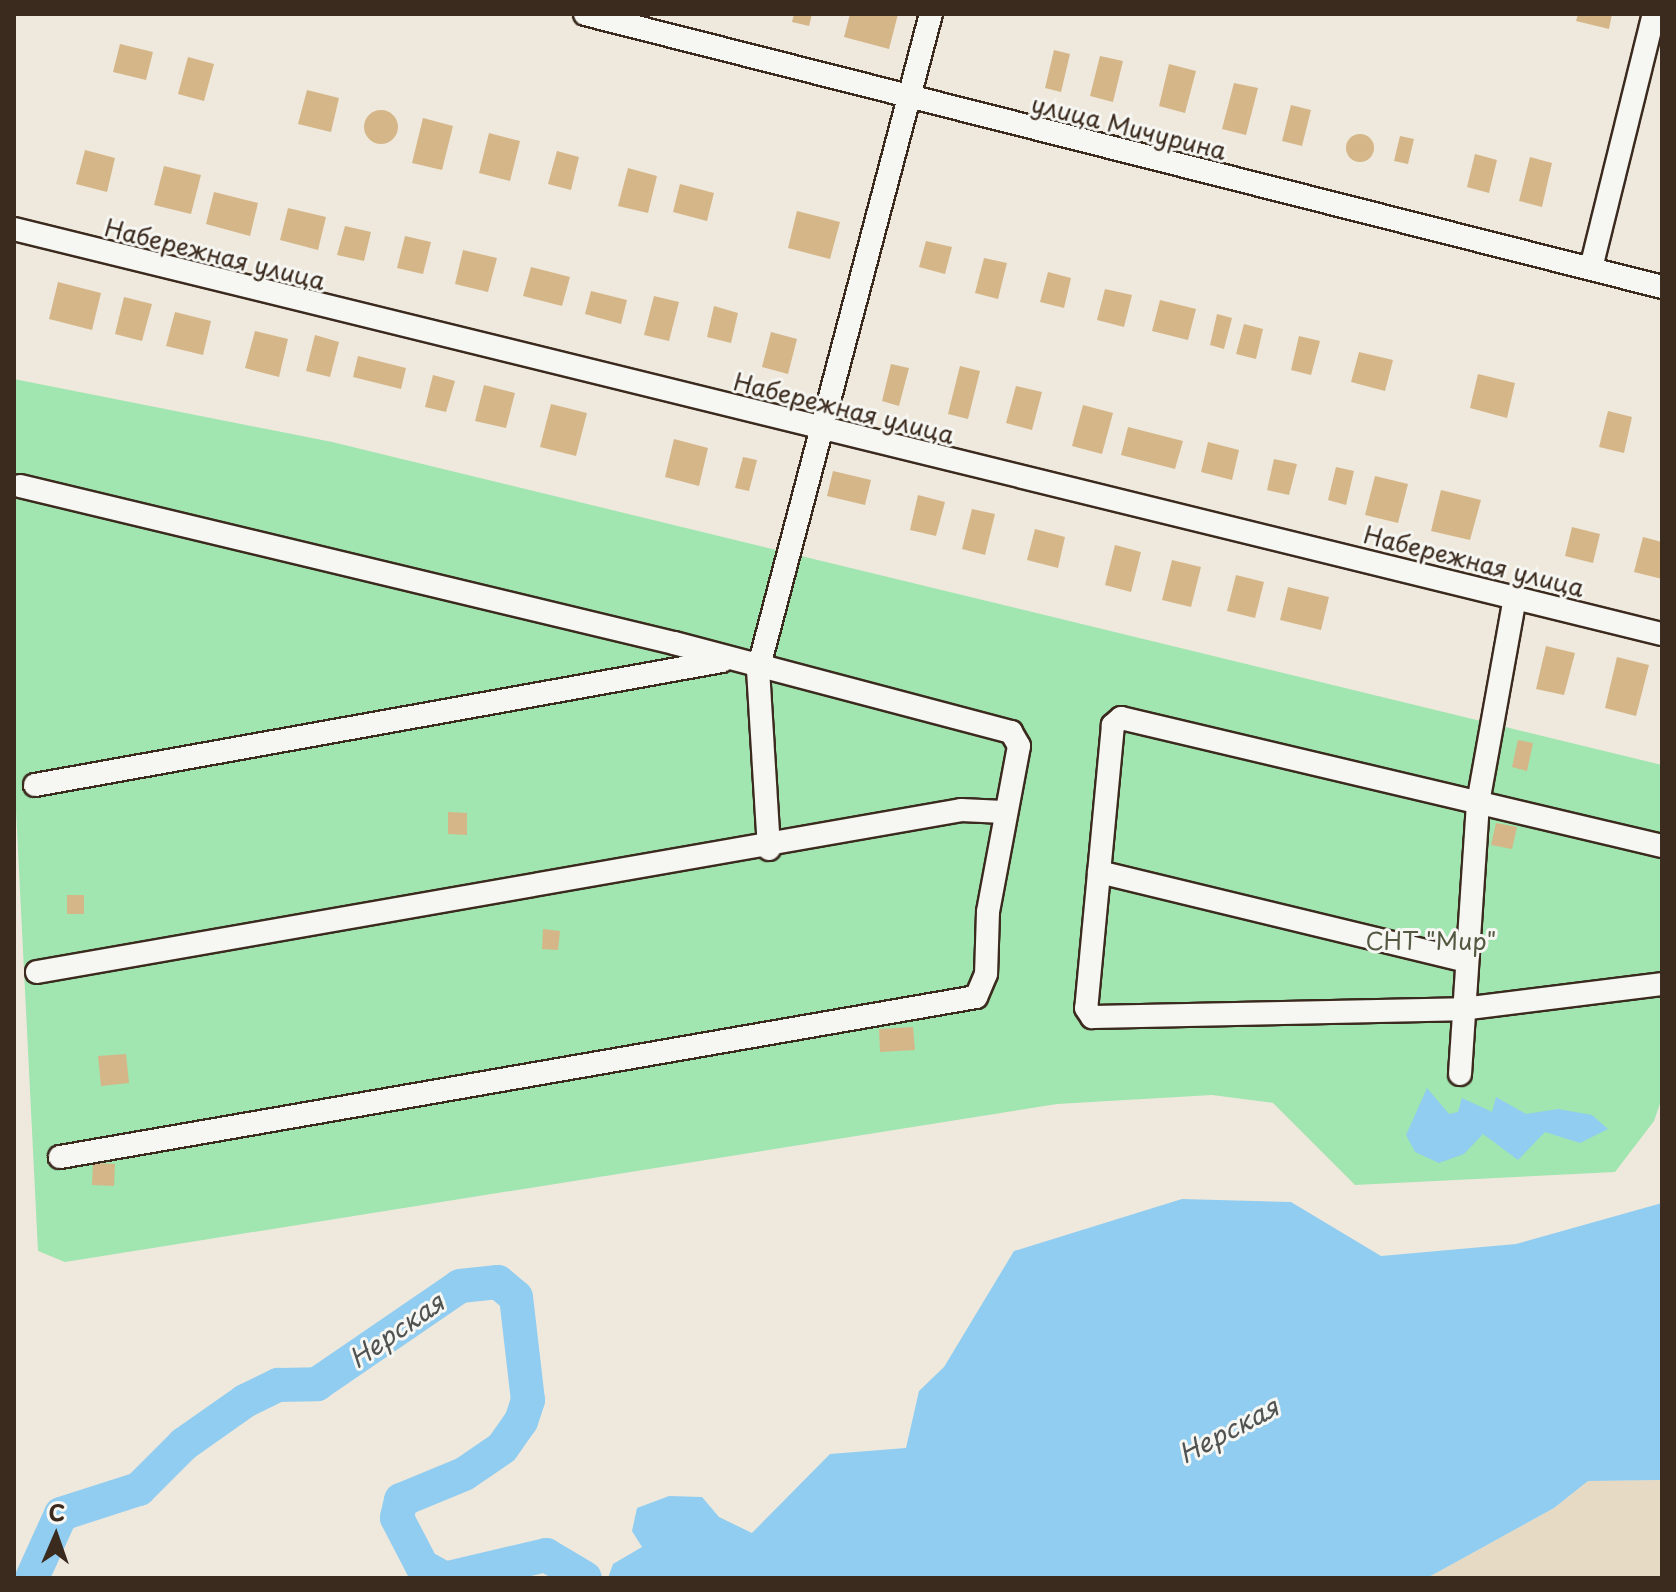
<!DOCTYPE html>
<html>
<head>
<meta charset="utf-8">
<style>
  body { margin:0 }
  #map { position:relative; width:1676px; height:1592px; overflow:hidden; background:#efe9dd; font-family:"Playpen Sans",sans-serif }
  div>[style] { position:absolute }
  .built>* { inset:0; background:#e7dac4 }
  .green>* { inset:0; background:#a1e5b0 }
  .water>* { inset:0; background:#90cdf0 }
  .river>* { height:34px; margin:-17px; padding:0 17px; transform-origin:17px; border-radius:17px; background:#90cdf0 }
  .building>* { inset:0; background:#d5b689 }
  .round { border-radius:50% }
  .roads { filter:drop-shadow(2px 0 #3b2a1e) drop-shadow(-2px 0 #3b2a1e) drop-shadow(0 2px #3b2a1e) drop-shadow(0 -2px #3b2a1e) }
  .minor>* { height:22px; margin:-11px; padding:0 11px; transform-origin:11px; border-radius:11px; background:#f6f6f2 }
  span { translate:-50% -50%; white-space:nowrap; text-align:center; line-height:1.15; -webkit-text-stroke:6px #f6f6f2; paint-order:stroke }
  .street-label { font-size:24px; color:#3b2a1e }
  .park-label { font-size:24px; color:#545942 }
  .water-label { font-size:26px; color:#505352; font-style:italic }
  .frame { position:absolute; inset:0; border:16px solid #3b2a1e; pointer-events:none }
  .north { position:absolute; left:16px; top:1496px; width:80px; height:80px; -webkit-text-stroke:6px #f6f6f2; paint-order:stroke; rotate:2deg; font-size:22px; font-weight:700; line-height:32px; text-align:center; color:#3b2a1e }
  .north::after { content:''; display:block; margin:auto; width:28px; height:36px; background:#3b2a1e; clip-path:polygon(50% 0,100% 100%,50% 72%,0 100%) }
</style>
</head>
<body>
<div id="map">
  <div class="built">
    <div style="clip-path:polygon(1662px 1480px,1662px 1578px,1427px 1578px,1554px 1508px,1588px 1481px)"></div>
  </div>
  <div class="green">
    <div style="clip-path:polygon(14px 379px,332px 442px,1662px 765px,1662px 1098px,1654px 1121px,1615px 1172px,1355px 1185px,1273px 1103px,1212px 1095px,1057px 1104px,65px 1262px,38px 1251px,14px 770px)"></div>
  </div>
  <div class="water">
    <div style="clip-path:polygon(1427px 1088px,1449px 1114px,1458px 1112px,1462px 1098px,1492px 1112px,1496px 1097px,1526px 1114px,1558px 1109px,1592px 1115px,1608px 1129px,1580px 1143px,1545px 1132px,1518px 1160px,1483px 1134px,1464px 1154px,1439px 1163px,1415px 1152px,1406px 1135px)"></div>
    <div style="clip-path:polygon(1182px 1199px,1291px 1202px,1381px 1256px,1516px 1244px,1662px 1203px,1662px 1480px,1588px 1481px,1554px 1508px,1427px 1578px,608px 1578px,613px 1564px,642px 1547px,632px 1531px,637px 1508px,669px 1496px,702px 1497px,719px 1517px,752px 1533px,830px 1454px,906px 1448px,919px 1391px,944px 1367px,1014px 1251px)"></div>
  </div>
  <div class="river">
    <div style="left:32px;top:1578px;width:70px;rotate:-65.6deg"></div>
    <div style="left:61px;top:1514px;width:82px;rotate:-17.8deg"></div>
    <div style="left:139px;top:1489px;width:64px;rotate:-45deg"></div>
    <div style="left:184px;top:1444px;width:75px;rotate:-35.2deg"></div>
    <div style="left:245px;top:1401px;width:37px;rotate:-26deg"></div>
    <div style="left:278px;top:1385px;width:39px;rotate:-1deg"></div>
    <div style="left:317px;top:1384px;width:173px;rotate:-34.4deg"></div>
    <div style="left:460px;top:1286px;width:38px;rotate:-6deg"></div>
    <div style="left:498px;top:1282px;width:23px;rotate:40deg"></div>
    <div style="left:516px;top:1297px;width:104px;rotate:83.4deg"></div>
    <div style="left:528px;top:1400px;width:22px;rotate:108deg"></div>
    <div style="left:521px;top:1421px;width:33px;rotate:125deg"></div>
    <div style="left:502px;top:1448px;width:46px;rotate:145.6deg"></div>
    <div style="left:464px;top:1474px;width:68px;rotate:157.6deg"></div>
    <div style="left:401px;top:1500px;width:18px;rotate:103deg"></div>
    <div style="left:397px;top:1518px;width:54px;rotate:62.5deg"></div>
    <div style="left:422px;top:1566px;width:25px;rotate:29deg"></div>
    <div style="left:448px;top:1578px;width:101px;rotate:-13.2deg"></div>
    <div style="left:546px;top:1555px;width:45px;rotate:30.5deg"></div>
  </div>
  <div class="building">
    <div style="clip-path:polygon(794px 14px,812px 14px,809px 26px,792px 22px)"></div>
    <div style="clip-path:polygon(850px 14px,898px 14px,889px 49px,844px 37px)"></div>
    <div style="clip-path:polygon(1578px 14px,1612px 14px,1609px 29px,1576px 21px)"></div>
    <div style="clip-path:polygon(120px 44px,153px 52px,146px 80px,113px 72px)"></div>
    <div style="clip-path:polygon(1054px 50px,1070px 54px,1061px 92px,1045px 88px)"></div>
    <div style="clip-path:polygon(1100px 56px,1123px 61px,1113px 102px,1090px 96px)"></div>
    <div style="clip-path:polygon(188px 57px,214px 64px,204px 101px,178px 94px)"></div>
    <div style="clip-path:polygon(1169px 64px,1196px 71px,1185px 113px,1159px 106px)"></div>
    <div style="clip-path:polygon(1234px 83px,1258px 88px,1246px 135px,1222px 129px)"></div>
    <div style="clip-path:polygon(307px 90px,339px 98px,331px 132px,298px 124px)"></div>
    <div style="clip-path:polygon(1291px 105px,1311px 110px,1302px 146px,1282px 141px)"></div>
    <div class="round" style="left:364px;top:110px;width:34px;height:34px"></div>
    <div style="clip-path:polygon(423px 118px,453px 126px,442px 170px,412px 163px)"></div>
    <div style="clip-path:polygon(489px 133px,520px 141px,510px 181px,479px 173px)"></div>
    <div class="round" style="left:1346px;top:134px;width:28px;height:28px"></div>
    <div style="clip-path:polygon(1400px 136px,1414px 139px,1408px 164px,1394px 161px)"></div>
    <div style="clip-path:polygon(85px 150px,115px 158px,107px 192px,76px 184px)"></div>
    <div style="clip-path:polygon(557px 151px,579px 157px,571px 190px,548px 184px)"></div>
    <div style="clip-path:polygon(1475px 154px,1497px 160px,1489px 193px,1467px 187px)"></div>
    <div style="clip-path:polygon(1530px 157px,1552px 163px,1542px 207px,1519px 201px)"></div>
    <div style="clip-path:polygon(164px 166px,201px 175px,191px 214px,154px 205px)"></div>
    <div style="clip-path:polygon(628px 168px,657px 176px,648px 213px,618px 206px)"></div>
    <div style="clip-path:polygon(680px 184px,714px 193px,707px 221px,673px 212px)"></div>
    <div style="clip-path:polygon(214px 192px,258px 203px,250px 236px,206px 224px)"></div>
    <div style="clip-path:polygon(288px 208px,326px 217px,318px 250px,280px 240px)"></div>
    <div style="clip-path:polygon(797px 211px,840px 222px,830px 259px,788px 248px)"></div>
    <div style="clip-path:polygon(345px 226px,371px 232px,364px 261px,337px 255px)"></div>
    <div style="clip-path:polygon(405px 236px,431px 242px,423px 274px,397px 268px)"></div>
    <div style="clip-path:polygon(926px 241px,952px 247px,945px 274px,919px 267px)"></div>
    <div style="clip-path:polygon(463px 250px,497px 258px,488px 292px,455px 284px)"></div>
    <div style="clip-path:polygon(984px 258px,1007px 263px,998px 299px,975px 293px)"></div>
    <div style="clip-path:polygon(531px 267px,570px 277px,562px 306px,523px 296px)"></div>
    <div style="clip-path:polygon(1048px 272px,1071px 278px,1064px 308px,1040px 302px)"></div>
    <div style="clip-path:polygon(58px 282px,101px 293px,92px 330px,49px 319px)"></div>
    <div style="clip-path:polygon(1105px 289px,1132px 295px,1124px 327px,1097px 320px)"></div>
    <div style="clip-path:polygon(591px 291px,627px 300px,621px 324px,585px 314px)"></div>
    <div style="clip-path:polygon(654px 296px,679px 302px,669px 341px,644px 335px)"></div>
    <div style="clip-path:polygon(124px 297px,152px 304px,142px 341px,115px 334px)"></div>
    <div style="clip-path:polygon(1160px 300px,1196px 309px,1188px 340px,1152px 331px)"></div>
    <div style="clip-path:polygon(714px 306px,738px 313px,731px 343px,707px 337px)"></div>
    <div style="clip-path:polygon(175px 312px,211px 321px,203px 355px,166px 346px)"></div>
    <div style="clip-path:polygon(1217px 314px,1232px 318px,1224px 349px,1210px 345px)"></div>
    <div style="clip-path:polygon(1244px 324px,1263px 329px,1256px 359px,1236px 354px)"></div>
    <div style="clip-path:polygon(255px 331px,288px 339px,279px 377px,245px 368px)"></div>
    <div style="clip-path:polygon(771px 332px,797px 339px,788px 374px,762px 367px)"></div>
    <div style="clip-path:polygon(315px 335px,339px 342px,330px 377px,306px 371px)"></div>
    <div style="clip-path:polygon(1299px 336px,1320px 341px,1311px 375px,1291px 370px)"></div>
    <div style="clip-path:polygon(1359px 352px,1393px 360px,1385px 391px,1351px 382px)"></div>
    <div style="clip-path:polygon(358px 356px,406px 368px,401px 389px,353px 377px)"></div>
    <div style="clip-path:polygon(891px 364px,909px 368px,899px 406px,882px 401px)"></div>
    <div style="clip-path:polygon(960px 366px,980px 371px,968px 419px,948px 414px)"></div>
    <div style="clip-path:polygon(1478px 374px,1515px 383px,1507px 418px,1470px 408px)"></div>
    <div style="clip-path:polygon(433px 375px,455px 381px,446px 412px,425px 407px)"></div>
    <div style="clip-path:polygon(484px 385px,515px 393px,506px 428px,475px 421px)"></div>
    <div style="clip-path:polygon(1016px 386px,1042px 392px,1032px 430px,1006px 423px)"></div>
    <div style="clip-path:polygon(551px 404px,587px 413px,576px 456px,540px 447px)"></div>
    <div style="clip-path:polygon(1083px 405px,1113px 413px,1102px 454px,1072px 446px)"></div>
    <div style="clip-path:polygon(1608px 411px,1632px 417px,1624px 453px,1599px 447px)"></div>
    <div style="clip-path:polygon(1128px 427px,1183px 441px,1175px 469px,1121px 455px)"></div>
    <div style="clip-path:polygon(674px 439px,708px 448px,699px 486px,665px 477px)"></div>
    <div style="clip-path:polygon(1208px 442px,1239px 450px,1232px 480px,1201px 472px)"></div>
    <div style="clip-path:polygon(743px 457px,757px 460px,749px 491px,735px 488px)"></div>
    <div style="clip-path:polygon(1274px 459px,1297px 464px,1289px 495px,1267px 490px)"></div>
    <div style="clip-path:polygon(1336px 467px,1354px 471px,1346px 505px,1328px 500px)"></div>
    <div style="clip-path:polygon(833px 471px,871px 480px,865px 505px,827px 496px)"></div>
    <div style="clip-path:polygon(1375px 476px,1408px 484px,1398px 523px,1365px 515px)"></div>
    <div style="clip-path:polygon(1441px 490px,1481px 500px,1470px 540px,1431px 531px)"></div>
    <div style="clip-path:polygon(918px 495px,945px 502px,936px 536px,910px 530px)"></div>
    <div style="clip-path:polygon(972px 509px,995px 514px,985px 555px,962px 549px)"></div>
    <div style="clip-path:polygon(1572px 527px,1600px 534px,1593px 563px,1565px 556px)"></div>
    <div style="clip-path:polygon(1035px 529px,1065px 537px,1058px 568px,1027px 560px)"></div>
    <div style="clip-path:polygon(1643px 537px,1662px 542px,1662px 579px,1634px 572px)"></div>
    <div style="clip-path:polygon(1115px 545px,1141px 552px,1131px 592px,1105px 585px)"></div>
    <div style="clip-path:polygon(1172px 560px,1201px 567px,1191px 607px,1162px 600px)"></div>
    <div style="clip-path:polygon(1236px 575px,1264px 582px,1255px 618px,1227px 611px)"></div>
    <div style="clip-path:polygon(1288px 587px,1329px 597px,1321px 630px,1280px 620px)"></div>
    <div style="clip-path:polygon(1546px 646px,1575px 653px,1564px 695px,1536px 689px)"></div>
    <div style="clip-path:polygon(1617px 657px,1649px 665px,1636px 716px,1605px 708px)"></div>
    <div style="clip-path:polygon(1518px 740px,1533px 743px,1527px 771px,1512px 767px)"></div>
    <div style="clip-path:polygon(448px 812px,467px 813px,467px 835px,448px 834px)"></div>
    <div style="clip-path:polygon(1496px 823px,1517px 827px,1512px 849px,1491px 845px)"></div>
    <div style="clip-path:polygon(67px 895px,84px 895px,84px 914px,67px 914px)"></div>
    <div style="clip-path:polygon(543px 929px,560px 931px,558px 950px,542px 949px)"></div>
    <div style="clip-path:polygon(913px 1027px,915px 1050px,880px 1052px,879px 1029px)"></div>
    <div style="clip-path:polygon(126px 1054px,129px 1083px,101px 1086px,98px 1056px)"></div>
    <div style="clip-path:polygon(93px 1163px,115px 1164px,114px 1186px,92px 1185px)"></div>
  </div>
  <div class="roads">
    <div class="minor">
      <div style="left:585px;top:14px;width:1111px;rotate:14.22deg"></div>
      <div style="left:14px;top:229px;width:1697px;rotate:13.81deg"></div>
      <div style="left:1591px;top:268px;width:262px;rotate:-76.1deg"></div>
      <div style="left:20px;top:486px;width:673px;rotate:13.5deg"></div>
      <div style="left:674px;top:643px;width:349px;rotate:14.8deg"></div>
      <div style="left:1011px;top:732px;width:16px;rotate:60deg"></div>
      <div style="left:1019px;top:746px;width:169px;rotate:100.6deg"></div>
      <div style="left:988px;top:912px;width:62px;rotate:91.8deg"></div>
      <div style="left:986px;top:974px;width:25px;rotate:113deg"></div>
      <div style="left:976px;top:997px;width:930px;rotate:170.09deg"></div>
      <div style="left:35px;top:785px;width:698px;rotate:-10.23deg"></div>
      <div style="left:1662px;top:846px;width:556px;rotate:-166.69deg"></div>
      <div style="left:1121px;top:718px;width:11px;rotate:139deg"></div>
      <div style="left:1113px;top:725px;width:284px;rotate:95.4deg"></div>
      <div style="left:1086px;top:1008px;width:11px;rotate:56deg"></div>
      <div style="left:1092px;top:1017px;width:370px;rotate:-1.2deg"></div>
      <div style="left:1462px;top:1009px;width:202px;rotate:-7.1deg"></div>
      <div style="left:769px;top:849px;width:179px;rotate:-93.5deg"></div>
      <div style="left:758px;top:670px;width:678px;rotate:-75.23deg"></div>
      <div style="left:1099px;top:872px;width:375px;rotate:13.6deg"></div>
      <div style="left:37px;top:972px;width:938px;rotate:-9.94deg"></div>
      <div style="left:961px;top:810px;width:43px;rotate:2.7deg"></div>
      <div style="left:1460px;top:1074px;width:272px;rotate:-86.2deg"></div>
      <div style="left:1478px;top:803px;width:209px;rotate:-79.8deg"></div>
    </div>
  </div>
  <div class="street-label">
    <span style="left:1129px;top:127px;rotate:14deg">улица Мичурина</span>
    <span style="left:215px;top:254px;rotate:14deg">Набережная улица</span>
    <span style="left:844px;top:408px;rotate:14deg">Набережная улица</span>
    <span style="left:1474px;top:561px;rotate:14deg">Набережная улица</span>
  </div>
  <div class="park-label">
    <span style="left:1431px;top:941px">СНТ "Мир"</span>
  </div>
  <div class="water-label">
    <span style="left:396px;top:1330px;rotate:-35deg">Нерская</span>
    <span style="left:1228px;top:1430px;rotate:-28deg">Нерская</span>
  </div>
  <div class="frame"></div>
  <div class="north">С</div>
</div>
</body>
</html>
